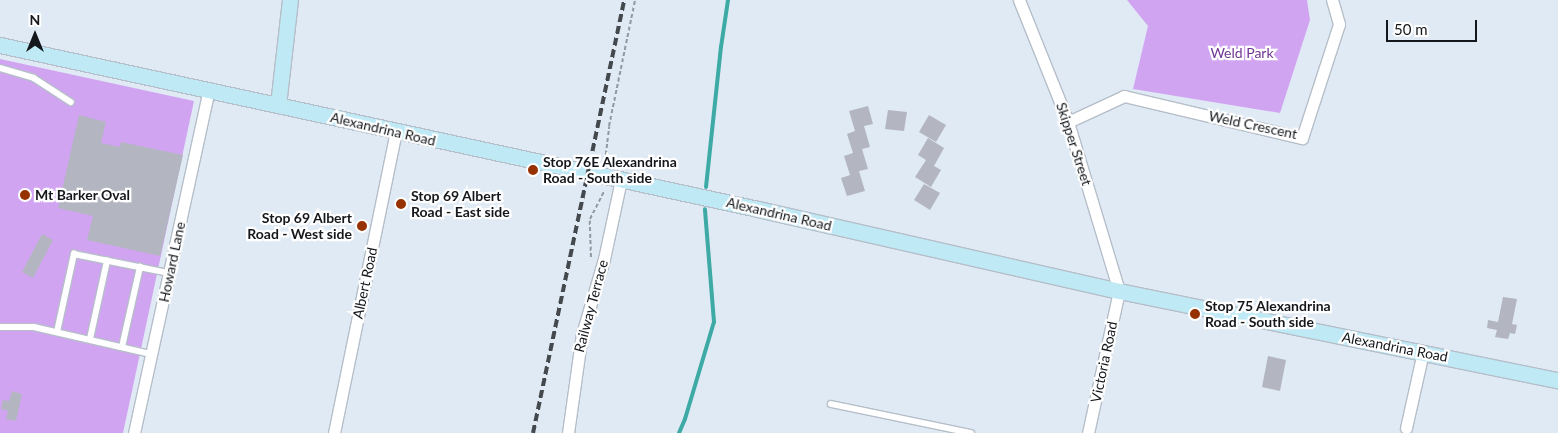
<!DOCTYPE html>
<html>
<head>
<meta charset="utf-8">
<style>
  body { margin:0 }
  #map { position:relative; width:1558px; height:433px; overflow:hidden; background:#e0eaf4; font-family:Lato,sans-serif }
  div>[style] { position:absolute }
  .green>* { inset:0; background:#d1a4f2 }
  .stream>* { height:4px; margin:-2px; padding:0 2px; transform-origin:2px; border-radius:2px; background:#3daaa5 }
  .building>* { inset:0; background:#b3b5c1 }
  .path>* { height:2px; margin-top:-1px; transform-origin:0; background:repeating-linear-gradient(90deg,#9199a0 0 4px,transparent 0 6.5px) }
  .roads { filter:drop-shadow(1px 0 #b5bec9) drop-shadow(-1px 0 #b5bec9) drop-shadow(0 1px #b5bec9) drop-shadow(0 -1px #b5bec9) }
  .lane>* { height:5.5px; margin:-2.75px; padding:0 2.75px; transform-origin:2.75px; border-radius:2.75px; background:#fff }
  .street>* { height:11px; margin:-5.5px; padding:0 5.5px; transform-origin:5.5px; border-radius:5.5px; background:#fff }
  .secondary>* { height:15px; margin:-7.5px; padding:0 7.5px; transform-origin:7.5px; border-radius:7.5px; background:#bfeaf5 }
  .rail>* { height:4px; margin-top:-2px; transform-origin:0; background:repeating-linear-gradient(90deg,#44494e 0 8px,transparent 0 12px) }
  .dots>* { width:14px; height:14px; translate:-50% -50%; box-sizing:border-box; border:2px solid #fff; border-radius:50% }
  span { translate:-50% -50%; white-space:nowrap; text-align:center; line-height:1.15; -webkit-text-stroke:4.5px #fff; paint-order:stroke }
  .park-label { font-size:14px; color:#6f3592 }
  .street-label { font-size:14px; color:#14171b }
  .poi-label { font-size:14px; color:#14171b; font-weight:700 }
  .left { translate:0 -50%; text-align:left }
  .right { translate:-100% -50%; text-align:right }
  .north { position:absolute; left:10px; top:10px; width:50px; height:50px; -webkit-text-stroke:4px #fff; paint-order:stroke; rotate:0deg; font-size:14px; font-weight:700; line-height:20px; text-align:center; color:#14171b }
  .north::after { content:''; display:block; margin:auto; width:18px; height:22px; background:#14171b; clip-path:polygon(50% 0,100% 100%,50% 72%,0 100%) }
  .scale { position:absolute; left:1386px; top:20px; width:91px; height:22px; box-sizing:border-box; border:2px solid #14171b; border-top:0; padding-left:6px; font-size:15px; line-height:18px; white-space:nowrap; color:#14171b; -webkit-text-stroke:4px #fff; paint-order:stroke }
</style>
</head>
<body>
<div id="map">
  <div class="green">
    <div style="clip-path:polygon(1127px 0,1307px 0,1310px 20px,1280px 113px,1133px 89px,1148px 26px)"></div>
    <div style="clip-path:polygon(0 59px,194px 101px,123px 433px,0 433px)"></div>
  </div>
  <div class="stream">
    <div style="left:706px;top:187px;width:141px;rotate:-83.9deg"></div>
    <div style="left:721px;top:47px;width:48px;rotate:-81.5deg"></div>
    <div style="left:679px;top:433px;width:15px;rotate:-67deg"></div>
    <div style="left:685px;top:419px;width:101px;rotate:-73.4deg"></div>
    <div style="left:714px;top:322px;width:113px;rotate:-94.6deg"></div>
  </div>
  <div class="building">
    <div style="clip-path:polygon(868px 106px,873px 124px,864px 126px,870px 147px,862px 149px,868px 169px,859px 171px,865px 191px,847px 196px,841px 178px,850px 175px,844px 156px,853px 153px,847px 134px,855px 131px,849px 111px)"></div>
    <div style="clip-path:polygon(888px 110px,907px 112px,904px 131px,885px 129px)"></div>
    <div style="clip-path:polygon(79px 115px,106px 122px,101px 143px,120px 147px,121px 142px,183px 155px,160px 256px,87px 240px,93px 216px,58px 208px)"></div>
    <div style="clip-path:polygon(929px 115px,946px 125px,936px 142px,919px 132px)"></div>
    <div style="clip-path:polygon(928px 138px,944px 148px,934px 166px,941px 170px,931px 187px,915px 177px,926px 160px,918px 155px)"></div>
    <div style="clip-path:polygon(924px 184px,940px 193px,930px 210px,914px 200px)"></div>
    <div style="clip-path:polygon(42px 234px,53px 240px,33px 278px,22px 272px)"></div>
    <div style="clip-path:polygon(1503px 297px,1517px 299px,1512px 324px,1517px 325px,1515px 334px,1510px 333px,1508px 339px,1495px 337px,1497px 330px,1487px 328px,1488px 320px,1498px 322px)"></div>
    <div style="clip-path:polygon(1268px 356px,1286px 360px,1280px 391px,1262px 387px)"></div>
    <div style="clip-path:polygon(12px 391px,22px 394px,16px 421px,6px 419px,8px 411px,1px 409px,3px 400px,9px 401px)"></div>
  </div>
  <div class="path">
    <div style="left:605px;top:161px;width:35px;rotate:-83deg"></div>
    <div style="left:609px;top:126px;width:129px;rotate:-78.3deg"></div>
    <div style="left:591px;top:257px;width:38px;rotate:-92deg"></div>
    <div style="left:590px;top:219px;width:31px;rotate:-63deg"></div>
  </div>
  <div class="roads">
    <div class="lane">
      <div style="left:0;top:68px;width:35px;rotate:16deg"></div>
      <div style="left:34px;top:78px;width:44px;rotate:33deg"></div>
      <div style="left:0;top:327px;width:34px"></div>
      <div style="left:34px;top:327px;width:120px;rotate:13deg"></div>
      <div style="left:57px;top:332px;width:80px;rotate:-77.7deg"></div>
      <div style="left:74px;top:254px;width:97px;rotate:11.3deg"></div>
      <div style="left:90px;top:339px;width:80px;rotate:-77.7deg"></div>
      <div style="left:122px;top:347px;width:82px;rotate:-77.3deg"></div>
      <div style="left:831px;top:404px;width:143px;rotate:11.7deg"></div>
    </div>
    <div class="street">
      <div style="left:1019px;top:0;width:131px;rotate:68.1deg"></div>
      <div style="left:1068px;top:122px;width:177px;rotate:73.2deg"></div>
      <div style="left:1119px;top:291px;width:145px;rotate:102.3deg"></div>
      <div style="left:1068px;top:122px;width:62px;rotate:-24.9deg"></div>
      <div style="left:1124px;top:96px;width:183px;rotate:13.3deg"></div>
      <div style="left:1302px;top:138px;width:120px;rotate:-72deg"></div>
      <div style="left:1339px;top:24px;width:25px;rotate:-106deg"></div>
      <div style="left:1406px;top:428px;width:78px;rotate:-77.4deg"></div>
      <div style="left:134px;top:433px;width:351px;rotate:-77.7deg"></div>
      <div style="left:334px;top:433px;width:307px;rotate:-78.4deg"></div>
      <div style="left:568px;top:433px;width:100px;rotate:-82deg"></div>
      <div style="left:582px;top:334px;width:78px;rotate:-73.7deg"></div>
      <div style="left:604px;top:259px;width:81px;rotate:-77.9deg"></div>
    </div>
    <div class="secondary">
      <div style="left:0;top:45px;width:776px;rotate:12.21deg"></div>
      <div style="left:758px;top:209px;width:370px;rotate:12.8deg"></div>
      <div style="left:1119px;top:291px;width:448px;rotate:11.5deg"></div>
      <div style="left:278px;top:105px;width:106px;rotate:-83.5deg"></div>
    </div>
  </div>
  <div class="rail">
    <div style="left:533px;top:433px;width:442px;rotate:-78.1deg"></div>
  </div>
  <div class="dots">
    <div style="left:533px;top:170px;background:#963101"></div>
    <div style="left:25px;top:195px;background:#963101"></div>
    <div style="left:401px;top:204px;background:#963101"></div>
    <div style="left:362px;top:226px;background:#963101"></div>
    <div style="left:1195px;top:314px;background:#963101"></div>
  </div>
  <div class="park-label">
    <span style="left:1242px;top:53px">Weld Park</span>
  </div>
  <div class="street-label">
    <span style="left:1253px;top:125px;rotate:12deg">Weld Crescent</span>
    <span style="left:383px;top:129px;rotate:13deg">Alexandrina Road</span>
    <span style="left:1074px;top:144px;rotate:72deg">Skipper Street</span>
    <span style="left:779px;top:214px;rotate:13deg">Alexandrina Road</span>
    <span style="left:172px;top:262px;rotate:-78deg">Howard Lane</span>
    <span style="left:365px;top:283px;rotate:-78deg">Albert Road</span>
    <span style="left:591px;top:306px;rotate:-75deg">Railway Terrace</span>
    <span style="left:1395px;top:347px;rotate:11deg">Alexandrina Road</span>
    <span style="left:1104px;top:362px;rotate:-78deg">Victoria Road</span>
  </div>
  <div class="poi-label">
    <span class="left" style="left:543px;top:170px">Stop 76E Alexandrina<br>Road - South side</span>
    <span class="left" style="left:35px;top:195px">Mt Barker Oval</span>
    <span class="left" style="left:411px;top:204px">Stop 69 Albert<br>Road - East side</span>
    <span class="right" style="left:352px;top:226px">Stop 69 Albert<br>Road - West side</span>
    <span class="left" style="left:1205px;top:314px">Stop 75 Alexandrina<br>Road - South side</span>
  </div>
  <div class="north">N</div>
  <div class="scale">50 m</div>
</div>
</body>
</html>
